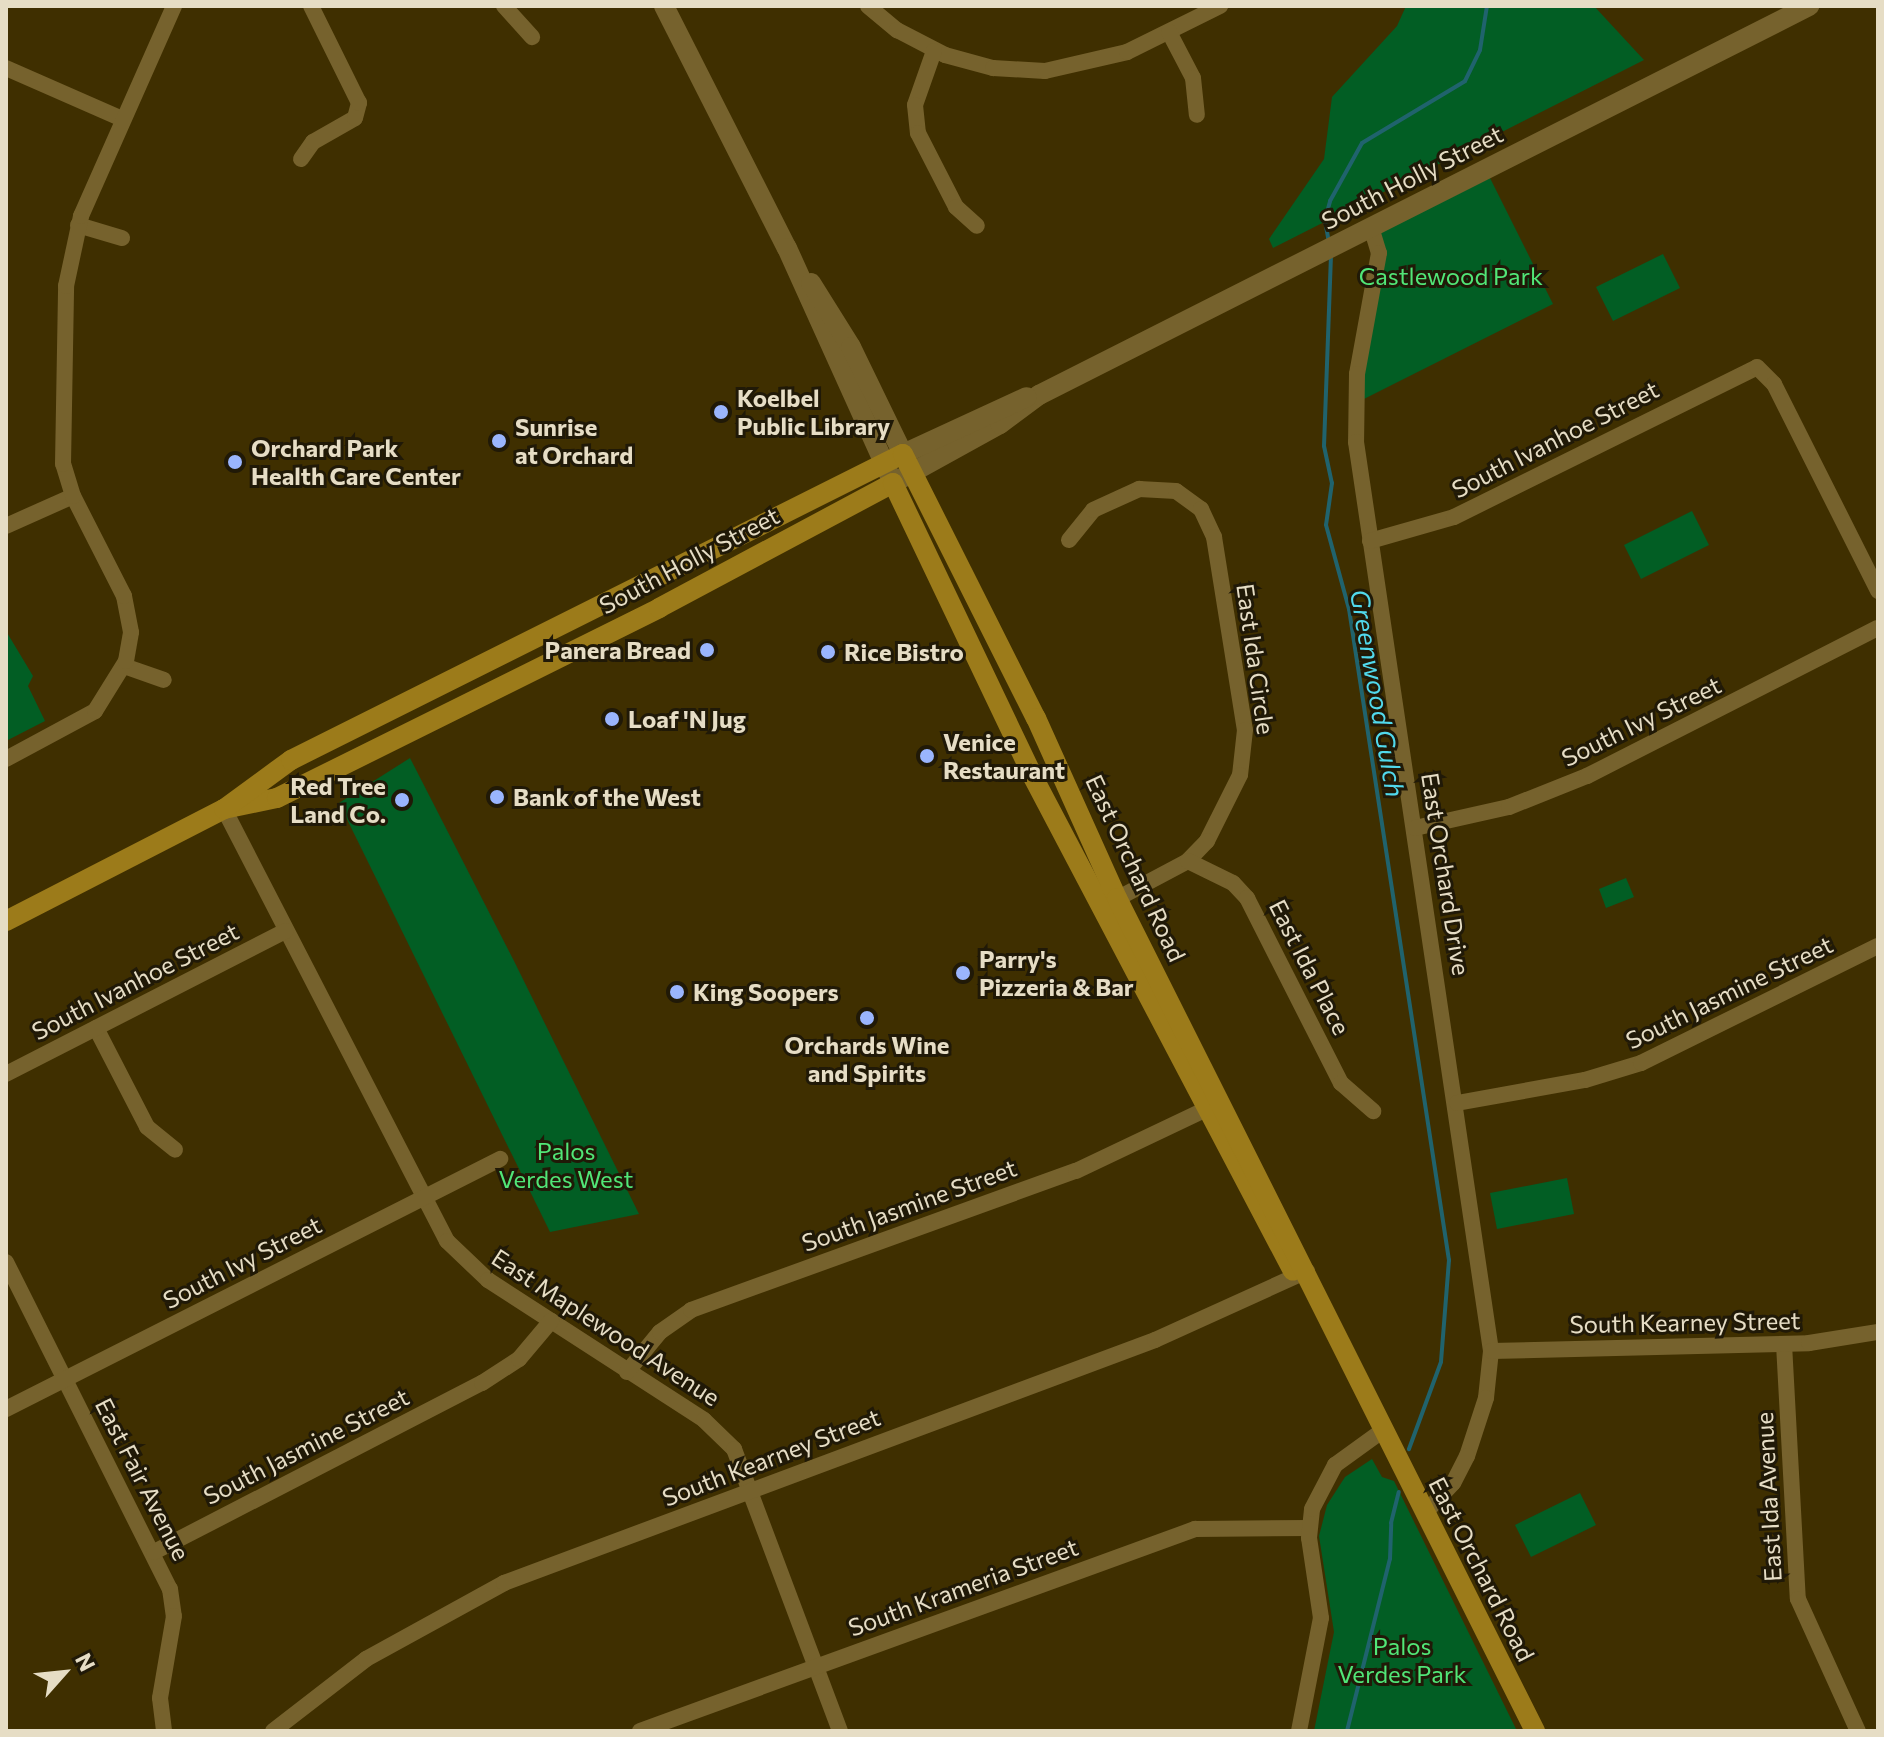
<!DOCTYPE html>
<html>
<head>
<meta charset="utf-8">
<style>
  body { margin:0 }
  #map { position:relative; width:1884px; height:1737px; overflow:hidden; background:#3f2f00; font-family:Commissioner,sans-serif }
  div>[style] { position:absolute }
  .green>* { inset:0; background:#025e24 }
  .stream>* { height:4px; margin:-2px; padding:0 2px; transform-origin:2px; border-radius:2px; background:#20636d }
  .minor>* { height:16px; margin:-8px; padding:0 8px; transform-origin:8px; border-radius:8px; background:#76622d }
  .tertiary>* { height:20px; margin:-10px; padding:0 10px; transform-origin:10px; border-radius:10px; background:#76622d }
  .secondary>* { height:20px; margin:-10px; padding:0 10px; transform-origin:10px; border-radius:10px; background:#9c7b1a }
  .dots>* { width:22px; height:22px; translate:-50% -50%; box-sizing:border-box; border:4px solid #201907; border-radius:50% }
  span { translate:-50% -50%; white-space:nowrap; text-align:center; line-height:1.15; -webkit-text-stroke:6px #201907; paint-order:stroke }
  .street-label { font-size:24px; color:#e6ddc5 }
  .park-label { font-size:24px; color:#51e677 }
  .poi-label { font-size:24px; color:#e6ddc5; font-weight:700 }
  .left { translate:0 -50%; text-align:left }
  .right { translate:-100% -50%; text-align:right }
  .water-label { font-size:26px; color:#51d9ec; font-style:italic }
  .frame { position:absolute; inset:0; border:8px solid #e6ddc5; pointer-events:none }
  .north { position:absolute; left:24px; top:1633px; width:80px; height:80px; -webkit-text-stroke:6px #201907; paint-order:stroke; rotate:63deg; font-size:22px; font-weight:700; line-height:32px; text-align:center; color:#e6ddc5 }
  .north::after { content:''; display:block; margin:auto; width:28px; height:36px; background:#e6ddc5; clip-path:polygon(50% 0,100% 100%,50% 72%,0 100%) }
</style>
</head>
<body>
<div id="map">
  <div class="green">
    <div style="clip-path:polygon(1406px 6px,1594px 6px,1644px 60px,1273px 248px,1269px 239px,1324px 159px,1332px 97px,1397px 26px)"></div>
    <div style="clip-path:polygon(1490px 178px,1553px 304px,1354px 404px,1374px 235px)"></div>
    <div style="clip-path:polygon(1663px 254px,1680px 288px,1613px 321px,1596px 287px)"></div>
    <div style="clip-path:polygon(1692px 511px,1709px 545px,1641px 579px,1624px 545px)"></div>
    <div style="clip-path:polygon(6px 631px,33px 676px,28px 686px,45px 721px,6px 741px)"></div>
    <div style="clip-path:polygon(410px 758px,514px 961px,639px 1214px,550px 1232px,339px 803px)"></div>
    <div style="clip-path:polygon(1626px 878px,1634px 897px,1606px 908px,1599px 889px)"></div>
    <div style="clip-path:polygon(1567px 1178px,1574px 1214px,1497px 1229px,1490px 1193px)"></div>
    <div style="clip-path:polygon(1372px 1459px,1382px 1477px,1394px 1481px,1517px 1731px,1314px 1731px,1334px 1632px,1319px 1536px,1327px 1505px,1345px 1477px)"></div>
    <div style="clip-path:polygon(1580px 1493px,1596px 1525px,1531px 1557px,1515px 1525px)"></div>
  </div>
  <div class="stream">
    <div style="left:1329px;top:243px;width:23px;rotate:-100deg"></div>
    <div style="left:1325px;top:220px;width:20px;rotate:-75deg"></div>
    <div style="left:1330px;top:201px;width:66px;rotate:-61.1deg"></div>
    <div style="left:1362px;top:143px;width:120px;rotate:-31deg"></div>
    <div style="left:1465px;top:81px;width:34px;rotate:-64deg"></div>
    <div style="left:1480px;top:50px;width:45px;rotate:-81deg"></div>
    <div style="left:1331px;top:255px;width:191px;rotate:92.1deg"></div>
    <div style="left:1324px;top:446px;width:38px;rotate:78deg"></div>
    <div style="left:1332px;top:483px;width:42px;rotate:98.1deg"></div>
    <div style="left:1326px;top:525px;width:87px;rotate:74.7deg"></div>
    <div style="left:1349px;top:609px;width:659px;rotate:81.27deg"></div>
    <div style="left:1449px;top:1260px;width:102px;rotate:94.5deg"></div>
    <div style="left:1441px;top:1362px;width:93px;rotate:110.2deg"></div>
    <div style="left:1347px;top:1731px;width:177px;rotate:-76deg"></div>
    <div style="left:1390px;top:1559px;width:36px;rotate:-88deg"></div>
    <div style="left:1391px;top:1523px;width:32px;rotate:-76deg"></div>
  </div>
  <div class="minor">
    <div style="left:504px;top:6px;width:42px;rotate:47.9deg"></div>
    <div style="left:868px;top:6px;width:38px;rotate:40deg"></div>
    <div style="left:897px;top:30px;width:54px;rotate:27.5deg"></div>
    <div style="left:945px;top:55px;width:50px;rotate:15.2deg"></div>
    <div style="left:993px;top:68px;width:52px;rotate:3.3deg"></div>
    <div style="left:1045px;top:71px;width:84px;rotate:-13deg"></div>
    <div style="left:1127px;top:52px;width:104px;rotate:-26.3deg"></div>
    <div style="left:1169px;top:32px;width:52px;rotate:62.4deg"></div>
    <div style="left:1193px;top:78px;width:37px;rotate:84deg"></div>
    <div style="left:934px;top:51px;width:57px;rotate:109.4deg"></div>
    <div style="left:915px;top:105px;width:28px;rotate:84deg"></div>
    <div style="left:918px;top:133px;width:83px;rotate:62.8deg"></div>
    <div style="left:956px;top:207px;width:28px;rotate:42deg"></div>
    <div style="left:6px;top:68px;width:127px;rotate:23.7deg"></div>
    <div style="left:301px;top:159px;width:21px;rotate:-55deg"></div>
    <div style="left:313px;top:142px;width:48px;rotate:-29.7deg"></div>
    <div style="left:355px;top:118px;width:16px;rotate:-75deg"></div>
    <div style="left:359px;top:103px;width:108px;rotate:-116.3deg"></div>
    <div style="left:78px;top:225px;width:46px;rotate:16.5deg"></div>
    <div style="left:1371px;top:227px;width:27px;rotate:73deg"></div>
    <div style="left:1379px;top:253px;width:123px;rotate:100.3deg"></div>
    <div style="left:1357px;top:374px;width:68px;rotate:90.8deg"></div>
    <div style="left:1356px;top:442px;width:919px;rotate:81.55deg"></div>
    <div style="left:1491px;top:1351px;width:47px;rotate:96.1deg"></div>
    <div style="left:1486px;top:1398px;width:61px;rotate:108.1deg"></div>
    <div style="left:1467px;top:1456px;width:30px;rotate:117deg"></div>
    <div style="left:1453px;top:1483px;width:42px;rotate:133.1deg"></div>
    <div style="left:6px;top:526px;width:73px;rotate:-24.1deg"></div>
    <div style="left:1069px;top:540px;width:38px;rotate:-51deg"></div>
    <div style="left:1093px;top:510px;width:51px;rotate:-24.5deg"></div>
    <div style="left:1139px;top:489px;width:37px;rotate:3deg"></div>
    <div style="left:1176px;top:491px;width:31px;rotate:36deg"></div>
    <div style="left:1201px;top:509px;width:31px;rotate:65deg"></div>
    <div style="left:1214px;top:537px;width:195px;rotate:80.9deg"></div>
    <div style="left:1245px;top:730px;width:45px;rotate:96.3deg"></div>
    <div style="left:1240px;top:775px;width:74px;rotate:116.6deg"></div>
    <div style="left:1207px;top:841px;width:28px;rotate:134deg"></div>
    <div style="left:1188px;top:861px;width:89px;rotate:152deg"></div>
    <div style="left:1370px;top:541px;width:87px;rotate:-15.9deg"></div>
    <div style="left:1454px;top:517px;width:338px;rotate:-26.3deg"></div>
    <div style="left:1757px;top:367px;width:24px;rotate:45deg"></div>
    <div style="left:1774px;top:384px;width:232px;rotate:63.3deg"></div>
    <div style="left:124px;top:666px;width:42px;rotate:19.3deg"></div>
    <div style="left:6px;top:759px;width:101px;rotate:-28.3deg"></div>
    <div style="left:95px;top:711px;width:59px;rotate:-58.2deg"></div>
    <div style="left:126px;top:661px;width:29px;rotate:-80deg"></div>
    <div style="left:131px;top:632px;width:37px;rotate:-101deg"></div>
    <div style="left:124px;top:596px;width:112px;rotate:-117deg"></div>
    <div style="left:73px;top:496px;width:34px;rotate:-107deg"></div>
    <div style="left:63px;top:464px;width:178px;rotate:-89deg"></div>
    <div style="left:66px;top:286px;width:72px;rotate:-77.9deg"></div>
    <div style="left:81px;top:216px;width:230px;rotate:-66.1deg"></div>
    <div style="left:224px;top:809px;width:486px;rotate:62.7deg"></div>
    <div style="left:447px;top:1241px;width:57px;rotate:43.6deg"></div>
    <div style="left:488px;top:1280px;width:257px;rotate:32.9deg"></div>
    <div style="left:704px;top:1420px;width:42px;rotate:44deg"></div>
    <div style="left:734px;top:1449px;width:301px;rotate:69.4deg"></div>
    <div style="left:1415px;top:828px;width:96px;rotate:-12.6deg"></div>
    <div style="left:1509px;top:807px;width:84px;rotate:-21.7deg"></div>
    <div style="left:1587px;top:776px;width:326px;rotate:-27deg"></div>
    <div style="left:1188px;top:861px;width:50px;rotate:26.1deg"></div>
    <div style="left:1233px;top:883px;width:21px;rotate:47deg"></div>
    <div style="left:1247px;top:898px;width:208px;rotate:63.1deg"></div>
    <div style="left:1341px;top:1083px;width:43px;rotate:41.2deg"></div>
    <div style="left:96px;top:1028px;width:111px;rotate:62.7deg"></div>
    <div style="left:147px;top:1127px;width:36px;rotate:39deg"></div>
    <div style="left:6px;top:1074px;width:314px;rotate:-27.1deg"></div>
    <div style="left:1457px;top:1103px;width:130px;rotate:-10.2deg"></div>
    <div style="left:1585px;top:1080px;width:59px;rotate:-16.9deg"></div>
    <div style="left:1641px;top:1063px;width:264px;rotate:-26.3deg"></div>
    <div style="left:6px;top:1262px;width:366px;rotate:63.4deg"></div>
    <div style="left:170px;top:1589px;width:27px;rotate:82deg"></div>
    <div style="left:174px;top:1616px;width:83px;rotate:99.7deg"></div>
    <div style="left:160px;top:1698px;width:33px;rotate:83deg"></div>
    <div style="left:1784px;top:1344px;width:255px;rotate:86.9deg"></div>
    <div style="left:1798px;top:1599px;width:145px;rotate:65.6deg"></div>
    <div style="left:1491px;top:1351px;width:318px;rotate:-1.4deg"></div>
    <div style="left:1809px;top:1343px;width:70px;rotate:-9.1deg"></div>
    <div style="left:627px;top:1372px;width:52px;rotate:-50.5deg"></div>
    <div style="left:660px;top:1332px;width:38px;rotate:-35deg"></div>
    <div style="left:691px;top:1310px;width:409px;rotate:-19.9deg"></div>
    <div style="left:1076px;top:1171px;width:156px;rotate:-25.4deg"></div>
    <div style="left:6px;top:1409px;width:554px;rotate:-26.84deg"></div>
    <div style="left:154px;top:1552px;width:369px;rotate:-27.3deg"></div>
    <div style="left:482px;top:1383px;width:44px;rotate:-33deg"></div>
    <div style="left:519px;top:1359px;width:50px;rotate:-49.9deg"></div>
    <div style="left:273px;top:1731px;width:118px;rotate:-37.7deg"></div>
    <div style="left:366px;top:1659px;width:158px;rotate:-28.8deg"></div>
    <div style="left:504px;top:1583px;width:695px;rotate:-20.47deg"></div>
    <div style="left:1155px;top:1340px;width:167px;rotate:-24.4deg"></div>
    <div style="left:640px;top:1731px;width:591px;rotate:-20deg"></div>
    <div style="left:1195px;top:1529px;width:114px;rotate:-0.5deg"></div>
    <div style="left:1299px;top:1731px;width:115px;rotate:-79deg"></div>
    <div style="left:1321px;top:1618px;width:81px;rotate:-98.5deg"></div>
    <div style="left:1309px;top:1538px;width:29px;rotate:-84deg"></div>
    <div style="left:1312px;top:1509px;width:50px;rotate:-62.4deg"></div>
    <div style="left:1335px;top:1465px;width:58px;rotate:-35.9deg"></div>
  </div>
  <div class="tertiary">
    <div style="left:664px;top:6px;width:271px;rotate:63.1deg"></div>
    <div style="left:787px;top:248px;width:258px;rotate:65.7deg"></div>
    <div style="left:893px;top:483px;width:122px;rotate:-28.9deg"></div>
    <div style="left:1000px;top:424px;width:49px;rotate:-36.6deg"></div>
    <div style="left:1039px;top:395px;width:863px;rotate:-26.8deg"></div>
    <div style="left:811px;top:283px;width:75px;rotate:58deg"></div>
    <div style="left:851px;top:347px;width:119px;rotate:64.1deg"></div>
    <div style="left:903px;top:454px;width:136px;rotate:-24.7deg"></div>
  </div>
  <div class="secondary">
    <div style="left:224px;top:809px;width:54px;rotate:-11.7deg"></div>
    <div style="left:277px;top:798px;width:427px;rotate:-26.4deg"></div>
    <div style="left:659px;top:608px;width:265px;rotate:-28.1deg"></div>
    <div style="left:893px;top:483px;width:323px;rotate:64.5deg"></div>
    <div style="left:1032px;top:775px;width:560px;rotate:62.25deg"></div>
    <div style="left:6px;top:921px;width:245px;rotate:-27.2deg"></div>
    <div style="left:224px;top:809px;width:83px;rotate:-36.2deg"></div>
    <div style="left:291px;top:760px;width:684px;rotate:-26.57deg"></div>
    <div style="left:903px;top:454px;width:296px;rotate:63.3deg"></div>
    <div style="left:1036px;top:718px;width:197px;rotate:65.8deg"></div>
    <div style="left:1117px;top:898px;width:932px;rotate:63.35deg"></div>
  </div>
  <div class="dots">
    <div style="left:721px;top:412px;background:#9ab5fd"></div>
    <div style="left:499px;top:441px;background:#9ab5fd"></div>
    <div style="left:235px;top:462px;background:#9ab5fd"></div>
    <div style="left:707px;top:650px;background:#9ab5fd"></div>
    <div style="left:828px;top:652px;background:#9ab5fd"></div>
    <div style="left:612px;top:719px;background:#9ab5fd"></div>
    <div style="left:927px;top:756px;background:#9ab5fd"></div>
    <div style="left:497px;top:797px;background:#9ab5fd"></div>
    <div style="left:402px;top:800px;background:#9ab5fd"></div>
    <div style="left:963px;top:973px;background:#9ab5fd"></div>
    <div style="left:677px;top:992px;background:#9ab5fd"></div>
    <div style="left:867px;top:1018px;background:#9ab5fd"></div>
  </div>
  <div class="street-label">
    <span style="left:1412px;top:177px;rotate:-27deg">South Holly Street</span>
    <span style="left:1555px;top:439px;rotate:-27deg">South Ivanhoe Street</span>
    <span style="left:689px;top:560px;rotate:-28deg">South Holly Street</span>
    <span style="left:1256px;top:659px;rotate:82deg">East Ida Circle</span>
    <span style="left:1641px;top:721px;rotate:-26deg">South Ivy Street</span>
    <span style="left:1136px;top:868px;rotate:65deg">East Orchard Road</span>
    <span style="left:1446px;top:874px;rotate:81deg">East Orchard Drive</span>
    <span style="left:1310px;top:967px;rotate:63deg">East Ida Place</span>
    <span style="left:135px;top:981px;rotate:-27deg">South Ivanhoe Street</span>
    <span style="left:1729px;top:992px;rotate:-26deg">South Jasmine Street</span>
    <span style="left:909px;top:1205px;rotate:-20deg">South Jasmine Street</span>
    <span style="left:242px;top:1262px;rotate:-27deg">South Ivy Street</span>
    <span style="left:1685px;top:1322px;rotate:-1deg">South Kearney Street</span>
    <span style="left:606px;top:1327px;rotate:33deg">East Maplewood Avenue</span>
    <span style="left:306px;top:1446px;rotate:-27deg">South Jasmine Street</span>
    <span style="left:771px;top:1457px;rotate:-21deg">South Kearney Street</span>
    <span style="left:143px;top:1479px;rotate:63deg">East Fair Avenue</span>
    <span style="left:1768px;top:1497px;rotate:-93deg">East Ida Avenue</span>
    <span style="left:1482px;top:1569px;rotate:63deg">East Orchard Road</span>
    <span style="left:963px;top:1587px;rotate:-20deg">South Krameria Street</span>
  </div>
  <div class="park-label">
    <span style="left:1451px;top:276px">Castlewood Park</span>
    <span style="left:566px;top:1165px">Palos<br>Verdes West</span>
    <span style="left:1402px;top:1660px">Palos<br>Verdes Park</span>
  </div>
  <div class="poi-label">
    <span class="left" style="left:737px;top:412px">Koelbel<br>Public Library</span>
    <span class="left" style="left:515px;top:441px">Sunrise<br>at Orchard</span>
    <span class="left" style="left:251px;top:462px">Orchard Park<br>Health Care Center</span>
    <span class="right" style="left:691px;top:650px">Panera Bread</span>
    <span class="left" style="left:844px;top:652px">Rice Bistro</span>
    <span class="left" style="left:628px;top:719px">Loaf 'N Jug</span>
    <span class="left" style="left:943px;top:756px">Venice<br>Restaurant</span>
    <span class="right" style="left:386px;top:800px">Red Tree<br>Land Co.</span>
    <span class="left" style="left:513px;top:797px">Bank of the West</span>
    <span class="left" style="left:979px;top:973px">Parry's<br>Pizzeria &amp; Bar</span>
    <span class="left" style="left:693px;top:992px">King Soopers</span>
    <span style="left:867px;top:1059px">Orchards Wine<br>and Spirits</span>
  </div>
  <div class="water-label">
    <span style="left:1378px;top:693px;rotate:80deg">Greenwood Gulch</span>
  </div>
  <div class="frame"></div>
  <div class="north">N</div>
</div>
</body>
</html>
